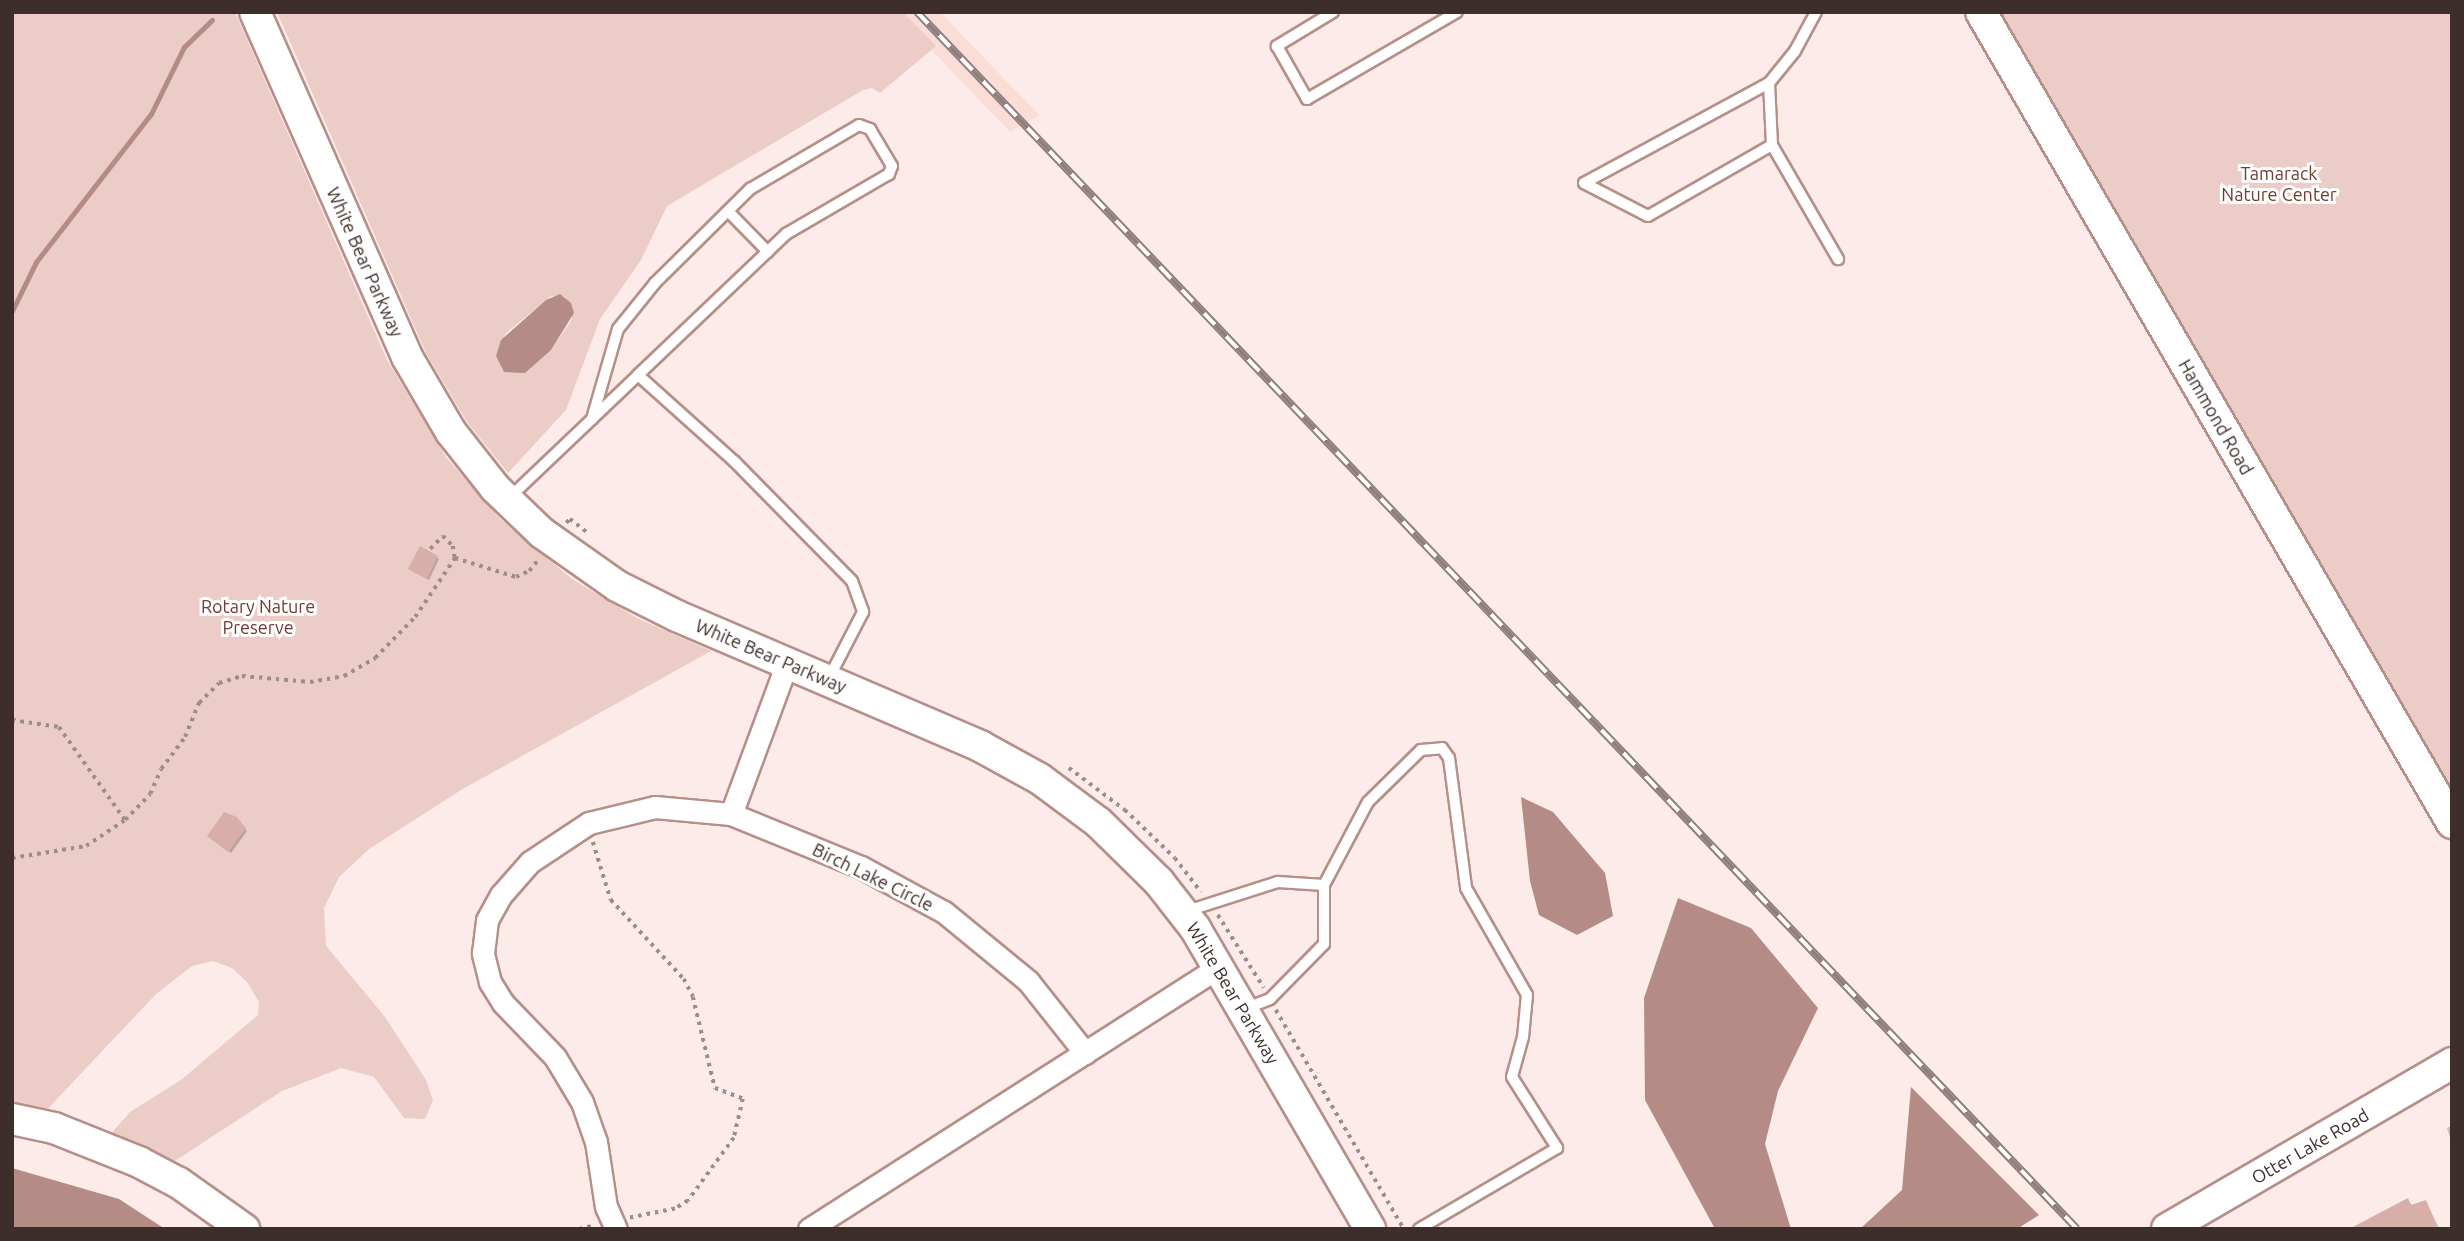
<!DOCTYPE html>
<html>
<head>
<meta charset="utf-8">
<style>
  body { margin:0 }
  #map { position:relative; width:2464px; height:1241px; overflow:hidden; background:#fcebe8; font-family:Ubuntu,sans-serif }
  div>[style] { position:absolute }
  .built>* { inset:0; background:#fbddd8 }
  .green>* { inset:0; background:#ebccc7 }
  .water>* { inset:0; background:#b58b85 }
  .shadow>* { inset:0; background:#0003 }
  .stream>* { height:5px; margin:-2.5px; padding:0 2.5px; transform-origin:2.5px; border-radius:2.5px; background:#b58b85 }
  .building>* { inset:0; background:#d7afa8 }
  .path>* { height:3.5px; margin-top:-1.75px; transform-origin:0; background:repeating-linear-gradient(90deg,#9d8d8a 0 3.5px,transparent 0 8.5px) }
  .roads { filter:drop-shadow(2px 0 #b68f89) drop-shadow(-2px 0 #b68f89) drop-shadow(0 2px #b68f89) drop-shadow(0 -2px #b68f89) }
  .lane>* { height:10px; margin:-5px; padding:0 5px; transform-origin:5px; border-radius:5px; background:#fff }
  .street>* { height:21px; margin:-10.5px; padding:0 10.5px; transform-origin:10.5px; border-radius:10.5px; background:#fff }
  .secondary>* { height:30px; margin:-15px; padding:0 15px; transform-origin:15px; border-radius:15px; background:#fff }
  .rail>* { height:8px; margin-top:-4px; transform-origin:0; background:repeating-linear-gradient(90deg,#fff 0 16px,#8f7e7b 0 32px); box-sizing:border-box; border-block:2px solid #8f7e7b }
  span { translate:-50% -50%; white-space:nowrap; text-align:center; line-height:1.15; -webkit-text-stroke:6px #fff; paint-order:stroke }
  .park-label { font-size:18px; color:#733a32 }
  .street-label { font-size:18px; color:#3e2e2b }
  .frame { position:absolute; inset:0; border:14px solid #3e2e2b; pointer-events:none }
</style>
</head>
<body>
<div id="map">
  <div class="built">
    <div style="clip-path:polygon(895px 12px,940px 12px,1039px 115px,1010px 132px)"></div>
  </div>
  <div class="green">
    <div style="clip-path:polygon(12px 12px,235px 12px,387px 360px,446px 457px,500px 519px,572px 579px,637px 618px,711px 651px,461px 790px,369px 849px,339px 877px,324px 908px,326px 946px,385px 1017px,426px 1080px,433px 1100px,425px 1119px,404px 1118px,374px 1077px,341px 1068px,282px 1091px,167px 1166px,107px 1138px,130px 1112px,181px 1080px,258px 1015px,259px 1002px,247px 982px,232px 968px,213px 961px,192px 966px,156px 994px,40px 1117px,12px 1110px)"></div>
    <div style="clip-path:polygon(evenodd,277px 12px,903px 12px,936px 46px,880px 93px,872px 88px,863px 90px,667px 206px,641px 260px,600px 319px,566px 410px,508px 473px,467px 422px,426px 353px,277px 12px,551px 296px,564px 296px,572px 318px,569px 324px,551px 350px,504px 372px,496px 356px,506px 333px,551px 296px)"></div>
    <div style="clip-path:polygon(1982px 12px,2452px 12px,2452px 822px)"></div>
  </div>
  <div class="water">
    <div style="clip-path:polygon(560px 294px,571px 303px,574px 313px,551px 350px,525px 373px,504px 372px,496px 356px,501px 340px,546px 300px)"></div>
    <div style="clip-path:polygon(1521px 797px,1553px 812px,1605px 873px,1613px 916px,1577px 935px,1539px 915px,1530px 881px)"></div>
    <div style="clip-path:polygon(1678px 898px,1751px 928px,1818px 1008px,1778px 1091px,1765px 1144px,1791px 1229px,1715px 1229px,1645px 1100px,1644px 998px)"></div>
    <div style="clip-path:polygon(1911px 1087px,2039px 1215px,2017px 1229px,1860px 1229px,1902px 1190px)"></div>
    <div style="clip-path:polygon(12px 1168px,119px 1199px,165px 1229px,12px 1229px)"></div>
  </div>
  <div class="shadow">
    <div style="clip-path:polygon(420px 548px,439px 559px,429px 580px,412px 571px)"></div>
    <div style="clip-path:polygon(236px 819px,247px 831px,231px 853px,211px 838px)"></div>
    <div style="clip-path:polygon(2452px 1125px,2452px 1144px,2447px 1128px)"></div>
    <div style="clip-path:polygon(2408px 1200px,2413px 1207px,2426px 1202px,2439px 1228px,2420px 1229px)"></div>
  </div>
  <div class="stream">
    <div style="left:12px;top:311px;width:55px;rotate:-63.9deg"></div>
    <div style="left:36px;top:262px;width:187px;rotate:-52.2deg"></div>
    <div style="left:151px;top:114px;width:75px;rotate:-63.8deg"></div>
    <div style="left:184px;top:47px;width:39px;rotate:-44deg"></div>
  </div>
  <div class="building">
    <div style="clip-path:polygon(420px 546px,438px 556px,427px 579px,408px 569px)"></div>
    <div style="clip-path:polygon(224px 812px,237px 817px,246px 828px,228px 852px,207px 836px)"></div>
    <div style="clip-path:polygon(2408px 1198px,2411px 1205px,2426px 1200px,2436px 1224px,2425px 1229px,2349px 1229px)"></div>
  </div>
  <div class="path">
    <div style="left:566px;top:523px;width:6px;rotate:-45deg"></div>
    <div style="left:570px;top:519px;width:24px;rotate:38deg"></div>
    <div style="left:430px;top:549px;width:18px;rotate:-45deg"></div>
    <div style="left:443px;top:536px;width:14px;rotate:45deg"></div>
    <div style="left:453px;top:546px;width:12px;rotate:81deg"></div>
    <div style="left:12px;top:720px;width:48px;rotate:8.5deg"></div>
    <div style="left:59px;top:727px;width:114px;rotate:54.6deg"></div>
    <div style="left:1069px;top:768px;width:70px;rotate:36.9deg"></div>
    <div style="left:1125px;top:810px;width:69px;rotate:43.8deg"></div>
    <div style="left:1175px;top:858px;width:43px;rotate:52.6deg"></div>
    <div style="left:593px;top:842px;width:61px;rotate:72.8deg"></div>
    <div style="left:611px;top:900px;width:108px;rotate:47.3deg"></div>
    <div style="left:684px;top:979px;width:20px;rotate:63deg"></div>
    <div style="left:693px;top:997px;width:94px;rotate:76.4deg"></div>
    <div style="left:715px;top:1088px;width:30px;rotate:21deg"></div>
    <div style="left:743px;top:1099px;width:40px;rotate:103deg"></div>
    <div style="left:734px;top:1138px;width:78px;rotate:126.1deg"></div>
    <div style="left:688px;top:1201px;width:15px;rotate:148deg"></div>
    <div style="left:675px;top:1209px;width:46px;rotate:168.7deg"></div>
    <div style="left:12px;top:858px;width:75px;rotate:-9.2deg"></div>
    <div style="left:86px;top:846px;width:47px;rotate:-33.7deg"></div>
    <div style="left:125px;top:820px;width:36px;rotate:-46deg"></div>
    <div style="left:150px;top:794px;width:27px;rotate:-66deg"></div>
    <div style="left:161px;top:769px;width:40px;rotate:-53deg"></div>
    <div style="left:185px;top:737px;width:37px;rotate:-68deg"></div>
    <div style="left:199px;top:703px;width:28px;rotate:-45deg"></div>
    <div style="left:219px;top:683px;width:24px;rotate:-17deg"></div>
    <div style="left:242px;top:676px;width:68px;rotate:5deg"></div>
    <div style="left:310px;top:682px;width:35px;rotate:-10deg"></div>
    <div style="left:344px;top:676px;width:36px;rotate:-30deg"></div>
    <div style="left:375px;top:658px;width:57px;rotate:-45.7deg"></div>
    <div style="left:415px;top:617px;width:71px;rotate:-55.9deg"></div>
    <div style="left:455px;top:558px;width:64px;rotate:17.3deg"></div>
    <div style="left:516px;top:577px;width:14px;rotate:-25deg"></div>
    <div style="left:529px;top:571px;width:14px;rotate:-51deg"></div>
    <div style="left:1218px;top:915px;width:86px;rotate:57.8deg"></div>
    <div style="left:1276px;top:1010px;width:254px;rotate:59.7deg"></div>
    <div style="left:579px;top:1229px;width:16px;rotate:-14deg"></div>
  </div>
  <div class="roads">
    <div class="lane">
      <div style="left:1333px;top:12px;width:66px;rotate:148.7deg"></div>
      <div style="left:1277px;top:46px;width:61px;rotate:60.5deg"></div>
      <div style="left:1307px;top:99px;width:173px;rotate:-30.1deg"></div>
      <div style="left:1816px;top:12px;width:44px;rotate:118.3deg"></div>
      <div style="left:1795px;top:51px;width:41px;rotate:129.1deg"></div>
      <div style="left:1769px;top:83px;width:210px;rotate:151.6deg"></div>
      <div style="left:1584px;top:183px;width:72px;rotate:27.3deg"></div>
      <div style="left:1648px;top:216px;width:143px;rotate:-29.8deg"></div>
      <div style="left:1772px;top:145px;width:132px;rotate:59.9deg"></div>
      <div style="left:1769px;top:83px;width:62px;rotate:87.2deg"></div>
      <div style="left:728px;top:211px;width:57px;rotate:45.7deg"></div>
      <div style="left:592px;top:419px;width:94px;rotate:-73.9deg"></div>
      <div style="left:618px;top:329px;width:59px;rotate:-51.2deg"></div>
      <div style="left:655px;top:283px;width:134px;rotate:-44.7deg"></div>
      <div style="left:750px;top:189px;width:126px;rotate:-30.4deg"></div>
      <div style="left:859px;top:125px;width:12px;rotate:20deg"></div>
      <div style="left:870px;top:129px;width:43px;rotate:59.3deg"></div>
      <div style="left:892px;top:166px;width:9px;rotate:111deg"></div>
      <div style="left:889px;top:174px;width:119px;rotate:149.8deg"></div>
      <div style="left:786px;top:234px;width:204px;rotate:136.4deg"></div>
      <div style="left:509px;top:498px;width:178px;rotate:-43.6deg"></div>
      <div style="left:638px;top:375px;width:129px;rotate:41.9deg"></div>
      <div style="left:734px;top:461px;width:168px;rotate:45.5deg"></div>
      <div style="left:852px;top:581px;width:33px;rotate:70deg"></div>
      <div style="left:863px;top:612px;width:74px;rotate:117.3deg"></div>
      <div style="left:1187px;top:911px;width:96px;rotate:-17.7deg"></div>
      <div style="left:1278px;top:882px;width:46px;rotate:3.7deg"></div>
      <div style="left:1324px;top:885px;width:94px;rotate:-62.1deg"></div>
      <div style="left:1368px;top:802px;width:74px;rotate:-44.5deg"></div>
      <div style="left:1421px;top:750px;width:21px;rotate:-5deg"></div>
      <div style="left:1442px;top:748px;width:12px;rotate:55deg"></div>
      <div style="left:1449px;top:758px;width:131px;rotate:82.5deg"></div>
      <div style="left:1466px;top:888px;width:123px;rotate:60.3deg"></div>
      <div style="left:1527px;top:995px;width:42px;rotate:95.4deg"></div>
      <div style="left:1523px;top:1037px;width:41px;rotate:105.4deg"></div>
      <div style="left:1512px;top:1077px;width:84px;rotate:57.6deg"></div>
      <div style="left:1557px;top:1148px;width:160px;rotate:149.6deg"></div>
      <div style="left:1244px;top:1009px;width:28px;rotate:-21deg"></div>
      <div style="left:1270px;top:999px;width:77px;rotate:-45.5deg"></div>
      <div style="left:1324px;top:944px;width:59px;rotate:-90deg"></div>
    </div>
    <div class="street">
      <div style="left:787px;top:663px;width:161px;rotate:110.3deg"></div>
      <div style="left:731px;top:814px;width:140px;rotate:22.2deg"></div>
      <div style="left:861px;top:867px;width:94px;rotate:28.5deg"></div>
      <div style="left:944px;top:912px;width:109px;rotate:39.4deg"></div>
      <div style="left:1028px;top:981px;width:92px;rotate:51.6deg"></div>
      <div style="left:616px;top:1229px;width:24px;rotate:-114deg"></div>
      <div style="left:606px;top:1207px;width:66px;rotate:-98.7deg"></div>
      <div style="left:596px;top:1142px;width:42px;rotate:-109.3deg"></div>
      <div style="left:582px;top:1102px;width:52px;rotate:-121deg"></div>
      <div style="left:555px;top:1057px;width:75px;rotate:-133.9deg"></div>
      <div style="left:503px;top:1003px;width:25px;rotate:-122deg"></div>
      <div style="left:490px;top:982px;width:30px;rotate:-104deg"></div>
      <div style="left:483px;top:953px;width:33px;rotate:-83deg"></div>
      <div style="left:487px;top:920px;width:29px;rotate:-61deg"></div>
      <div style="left:501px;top:895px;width:44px;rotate:-48.7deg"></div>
      <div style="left:530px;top:862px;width:71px;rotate:-33.5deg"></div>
      <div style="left:589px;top:823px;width:68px;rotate:-13.6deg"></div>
      <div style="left:655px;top:807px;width:76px;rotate:5.3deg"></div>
      <div style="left:809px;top:1229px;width:487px;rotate:-32.6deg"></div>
    </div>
    <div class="secondary">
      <div style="left:255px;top:12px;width:377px;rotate:66.2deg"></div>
      <div style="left:407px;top:357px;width:87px;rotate:59.6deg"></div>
      <div style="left:451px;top:432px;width:71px;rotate:51.8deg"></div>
      <div style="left:495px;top:488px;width:65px;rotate:43.8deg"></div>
      <div style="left:542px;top:533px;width:92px;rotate:35.2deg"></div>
      <div style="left:617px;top:586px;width:67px;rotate:26.6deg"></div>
      <div style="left:677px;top:616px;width:330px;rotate:23.2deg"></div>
      <div style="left:980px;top:746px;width:68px;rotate:28.8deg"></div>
      <div style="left:1040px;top:779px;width:72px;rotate:36.6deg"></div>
      <div style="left:1098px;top:822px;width:86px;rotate:44.5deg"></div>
      <div style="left:1159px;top:882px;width:58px;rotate:52deg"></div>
      <div style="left:1195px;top:928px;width:348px;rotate:59.8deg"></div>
      <div style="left:1981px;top:12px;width:938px;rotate:59.85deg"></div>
      <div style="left:12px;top:1119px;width:43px;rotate:12.1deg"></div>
      <div style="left:54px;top:1128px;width:92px;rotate:21.8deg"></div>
      <div style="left:139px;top:1162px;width:45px;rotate:27.7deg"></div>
      <div style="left:179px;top:1183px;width:80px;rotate:35.3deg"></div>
      <div style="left:2167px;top:1229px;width:330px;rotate:-30.2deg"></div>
    </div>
  </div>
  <div class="rail">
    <div style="left:917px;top:12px;width:1681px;rotate:46.37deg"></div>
  </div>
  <div class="park-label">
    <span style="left:2279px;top:184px">Tamarack<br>Nature Center</span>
    <span style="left:258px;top:617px">Rotary Nature<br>Preserve</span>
  </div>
  <div class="street-label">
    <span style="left:365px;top:262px;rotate:66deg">White Bear Parkway</span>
    <span style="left:2216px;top:417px;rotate:60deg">Hammond Road</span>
    <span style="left:771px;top:656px;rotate:23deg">White Bear Parkway</span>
    <span style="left:873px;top:877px;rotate:26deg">Birch Lake Circle</span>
    <span style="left:1233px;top:993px;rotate:59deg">White Bear Parkway</span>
    <span style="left:2310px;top:1146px;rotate:-30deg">Otter Lake Road</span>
  </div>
  <div class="frame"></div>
</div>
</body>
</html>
